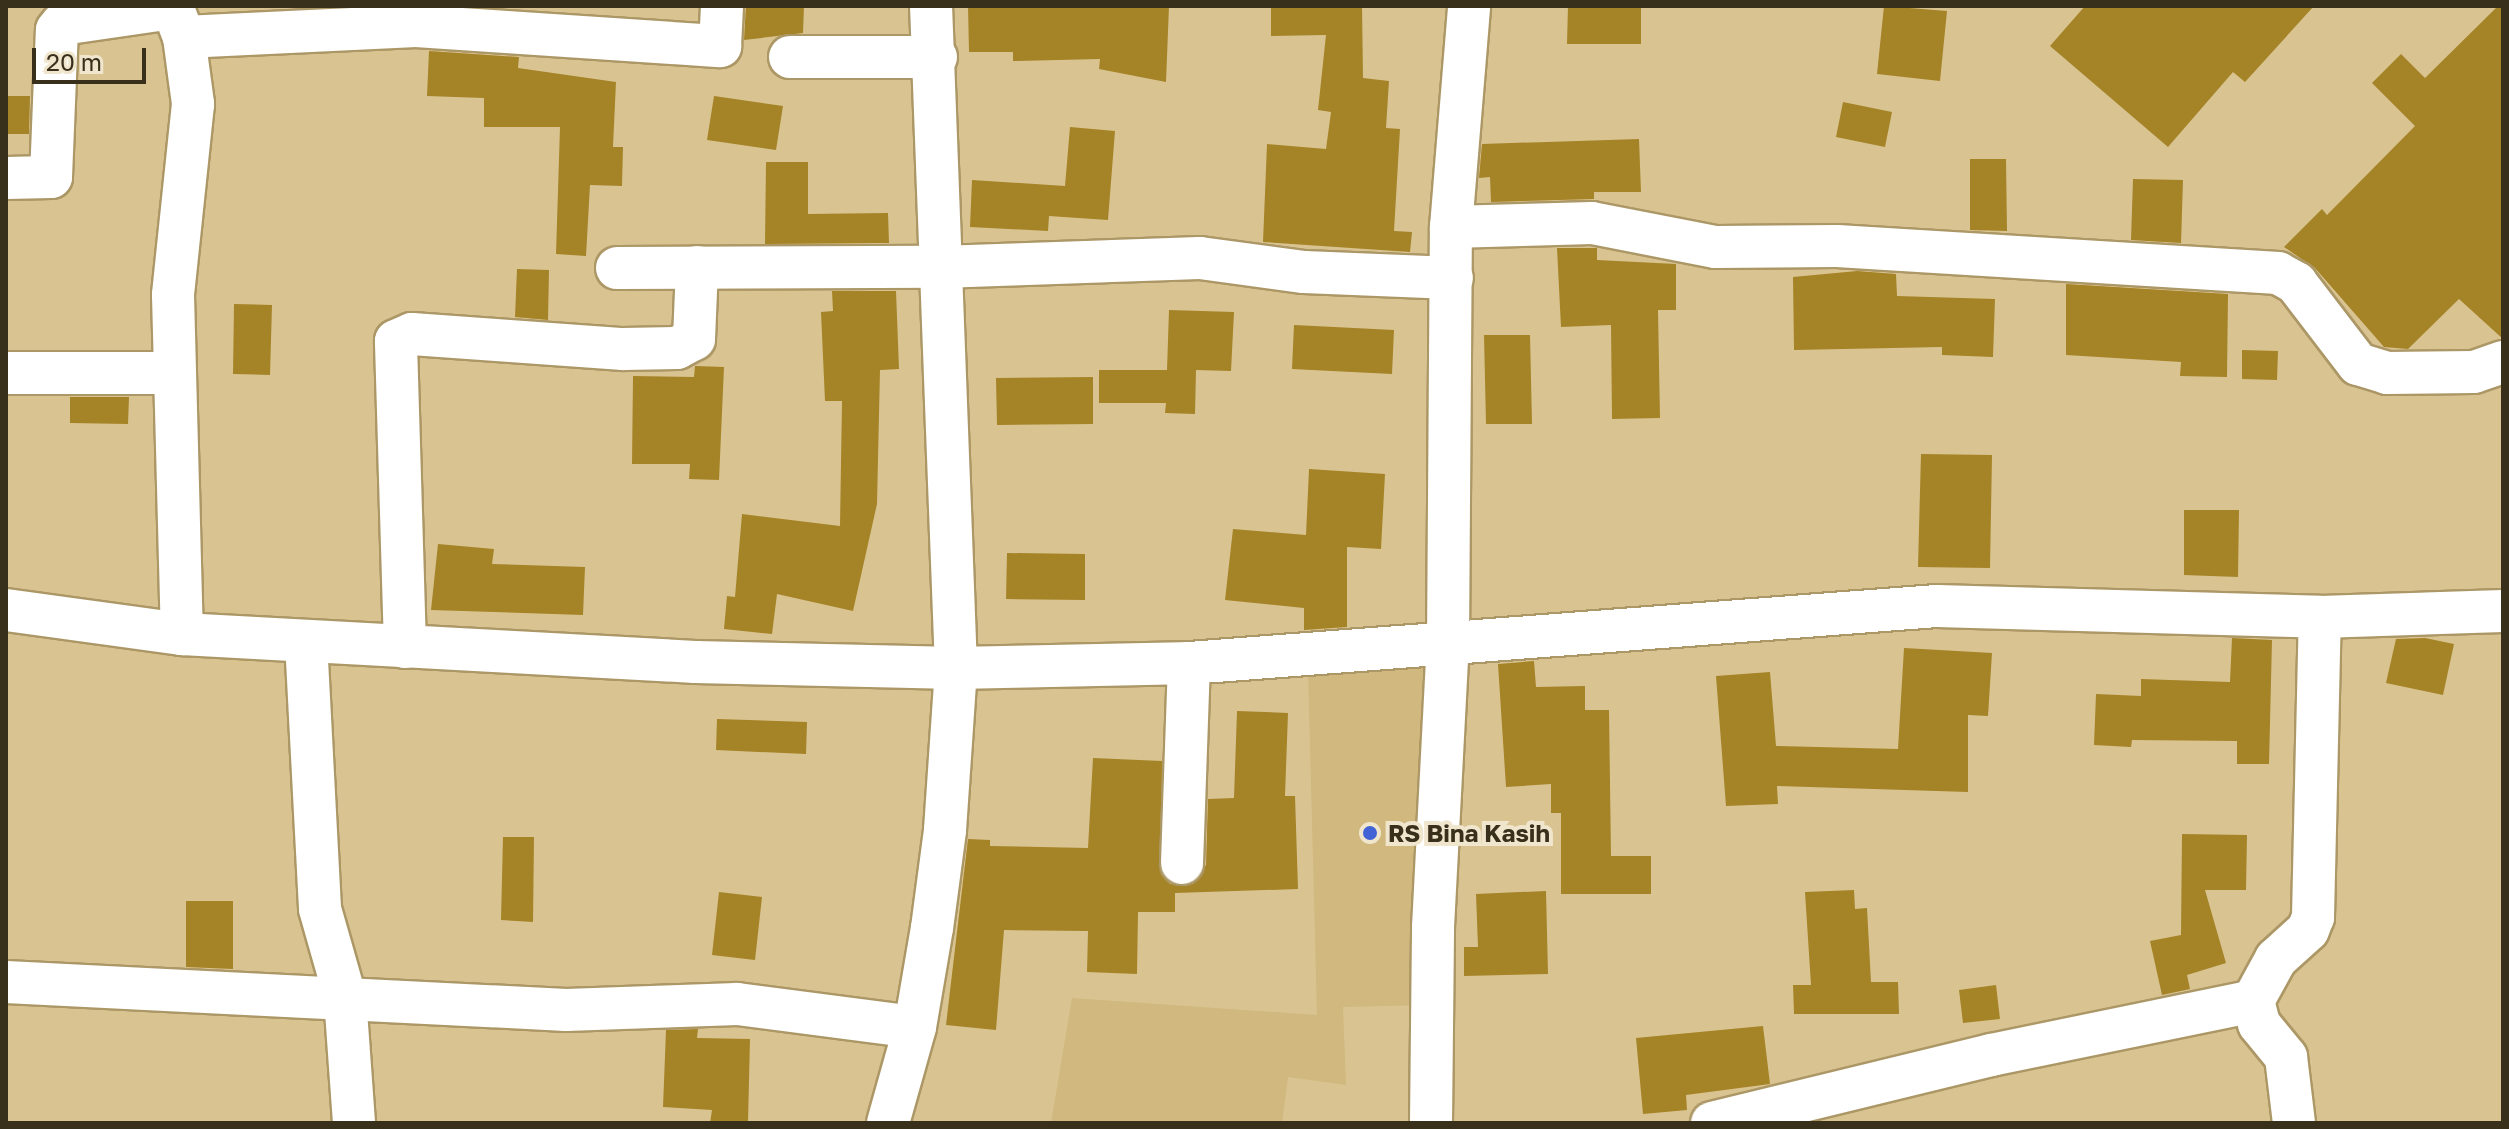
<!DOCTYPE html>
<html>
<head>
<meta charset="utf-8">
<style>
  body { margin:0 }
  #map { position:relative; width:2509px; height:1129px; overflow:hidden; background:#d9c491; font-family:"Golos Text",sans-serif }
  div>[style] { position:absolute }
  .built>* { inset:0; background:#d0b87e }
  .building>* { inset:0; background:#a58327 }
  .roads { filter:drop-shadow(2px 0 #ac9766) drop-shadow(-2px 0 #ac9766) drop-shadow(0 2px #ac9766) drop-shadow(0 -2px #ac9766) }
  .minor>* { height:42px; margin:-21px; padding:0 21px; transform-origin:21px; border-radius:21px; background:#fff }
  .dots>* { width:22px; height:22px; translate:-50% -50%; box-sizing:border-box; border:4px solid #f0e6cd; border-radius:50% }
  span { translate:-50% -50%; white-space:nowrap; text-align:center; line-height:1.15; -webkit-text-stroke:8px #f0e6cd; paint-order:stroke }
  .poi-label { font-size:24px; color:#39301c; font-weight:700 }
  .left { translate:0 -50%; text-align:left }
  .frame { position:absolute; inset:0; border:8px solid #39301c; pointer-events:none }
  .scale { position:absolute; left:32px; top:48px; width:114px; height:36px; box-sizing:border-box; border:4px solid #39301c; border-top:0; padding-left:10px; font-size:24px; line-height:28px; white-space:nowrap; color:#39301c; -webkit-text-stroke:6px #f0e6cd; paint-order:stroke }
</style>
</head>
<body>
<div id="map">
  <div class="built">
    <div style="clip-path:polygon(1428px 656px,1426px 1005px,1343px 1007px,1346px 1085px,1288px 1077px,1282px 1123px,1051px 1123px,1072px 998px,1317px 1015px,1308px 668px)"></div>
  </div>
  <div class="building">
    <div style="clip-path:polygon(746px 6px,804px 6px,803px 33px,744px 40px)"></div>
    <div style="clip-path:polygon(968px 6px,1169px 6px,1166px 82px,1099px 69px,1100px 59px,1013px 61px,1013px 52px,969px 52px)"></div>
    <div style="clip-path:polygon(1271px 6px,1362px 6px,1363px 78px,1389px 81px,1386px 128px,1400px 129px,1394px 231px,1412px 232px,1410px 252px,1263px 242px,1267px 144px,1326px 149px,1331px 112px,1318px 110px,1326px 35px,1271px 36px)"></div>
    <div style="clip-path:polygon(1568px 6px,1641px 7px,1641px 44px,1567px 44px)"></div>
    <div style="clip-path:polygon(1884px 6px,1947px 11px,1940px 81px,1877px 74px)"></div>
    <div style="clip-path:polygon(2085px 6px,2314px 6px,2245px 82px,2233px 72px,2168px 147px,2050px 46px)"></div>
    <div style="clip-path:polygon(2498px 6px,2503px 6px,2503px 339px,2459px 299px,2408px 349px,2384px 347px,2315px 268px,2284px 247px,2322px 209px,2327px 215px,2415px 126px,2372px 83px,2401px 54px,2425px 78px)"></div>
    <div style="clip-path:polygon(429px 51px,519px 57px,518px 68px,616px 82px,613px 147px,623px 147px,622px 186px,590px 185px,586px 256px,556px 254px,560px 127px,484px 127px,484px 98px,427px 96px)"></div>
    <div style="clip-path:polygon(6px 96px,30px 96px,29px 134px,6px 134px)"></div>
    <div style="clip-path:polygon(714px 96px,783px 106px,776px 150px,707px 140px)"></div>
    <div style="clip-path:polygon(1843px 102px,1892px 112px,1885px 147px,1836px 137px)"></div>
    <div style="clip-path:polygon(1070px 127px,1115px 131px,1108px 220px,1049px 216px,1048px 231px,970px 227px,972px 180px,1065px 186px)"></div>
    <div style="clip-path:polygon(1639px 139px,1641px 192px,1594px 192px,1594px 199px,1491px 202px,1490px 177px,1479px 178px,1482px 144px)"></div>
    <div style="clip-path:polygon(1970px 159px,2006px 159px,2007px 231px,1970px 230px)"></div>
    <div style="clip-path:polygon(766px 162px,808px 162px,808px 214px,888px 213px,889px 243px,765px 244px)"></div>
    <div style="clip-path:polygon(2133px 179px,2183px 180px,2181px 243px,2131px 240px)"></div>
    <div style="clip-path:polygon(1557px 248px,1597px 248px,1597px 260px,1676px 264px,1676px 310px,1658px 310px,1660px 418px,1612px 419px,1611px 325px,1561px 327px)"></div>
    <div style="clip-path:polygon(517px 269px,549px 270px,548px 320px,515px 317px)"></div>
    <div style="clip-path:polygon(1857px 271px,1896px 274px,1897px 296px,1995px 299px,1993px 357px,1942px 355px,1942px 347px,1794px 350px,1793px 277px)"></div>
    <div style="clip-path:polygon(2066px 284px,2228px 294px,2227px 377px,2180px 376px,2181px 362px,2066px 355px)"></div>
    <div style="clip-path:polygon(832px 291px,896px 291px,899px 369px,880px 370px,877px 504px,853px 611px,777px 594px,772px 634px,724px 629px,727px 596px,735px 597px,742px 514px,840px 526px,842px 401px,825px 401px,821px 312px,833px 311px)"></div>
    <div style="clip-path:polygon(234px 304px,272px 305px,270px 375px,233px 374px)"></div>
    <div style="clip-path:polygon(1169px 310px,1234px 312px,1231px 371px,1196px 370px,1195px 414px,1165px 413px,1166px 403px,1099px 403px,1099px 370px,1167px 370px)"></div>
    <div style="clip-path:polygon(1294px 325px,1394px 330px,1392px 374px,1292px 369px)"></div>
    <div style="clip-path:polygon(1484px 335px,1530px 335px,1532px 424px,1486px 424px)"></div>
    <div style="clip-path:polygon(2242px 350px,2278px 351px,2277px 380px,2242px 379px)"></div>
    <div style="clip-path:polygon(695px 366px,724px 367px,719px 480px,689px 479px,690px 464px,632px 464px,633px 376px,694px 377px)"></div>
    <div style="clip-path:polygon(1093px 377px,1093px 424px,997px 425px,996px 378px)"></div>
    <div style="clip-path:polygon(70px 397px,129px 397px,128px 424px,70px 423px)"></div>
    <div style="clip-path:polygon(1921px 454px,1992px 455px,1990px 568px,1918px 567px)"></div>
    <div style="clip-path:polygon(1309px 469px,1385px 474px,1381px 549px,1347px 547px,1347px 627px,1304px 630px,1304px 608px,1225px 600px,1233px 529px,1306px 535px)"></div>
    <div style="clip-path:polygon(2184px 510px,2239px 510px,2238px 577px,2184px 575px)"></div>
    <div style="clip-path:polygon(438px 544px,494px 549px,492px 564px,585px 567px,583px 615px,431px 610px)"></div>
    <div style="clip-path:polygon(1007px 553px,1085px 554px,1085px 600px,1006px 599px)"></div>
    <div style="clip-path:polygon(2232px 638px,2272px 640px,2269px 764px,2237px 764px,2237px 741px,2132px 740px,2131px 747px,2094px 745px,2096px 694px,2141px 696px,2141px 679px,2230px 682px)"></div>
    <div style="clip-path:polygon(2425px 638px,2454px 644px,2443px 695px,2386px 683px,2396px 639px)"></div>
    <div style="clip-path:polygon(1904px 648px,1992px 653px,1988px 716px,1968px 715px,1968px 792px,1777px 786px,1778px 804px,1726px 806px,1716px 676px,1770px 672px,1776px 746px,1898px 749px)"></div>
    <div style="clip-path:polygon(1534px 661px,1536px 687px,1585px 686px,1585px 710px,1609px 710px,1611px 856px,1651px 856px,1651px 894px,1561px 894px,1561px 813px,1551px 813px,1551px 784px,1506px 787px,1498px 664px)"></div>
    <div style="clip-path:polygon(1237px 711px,1288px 713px,1285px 796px,1295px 796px,1298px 889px,1175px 893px,1175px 912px,1138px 912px,1137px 974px,1087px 972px,1088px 931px,1004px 930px,996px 1030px,946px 1025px,968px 839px,990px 840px,990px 846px,1088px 848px,1093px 758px,1162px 761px,1161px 874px,1170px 884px,1193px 884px,1206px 865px,1208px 799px,1234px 798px)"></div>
    <div style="clip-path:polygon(717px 719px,807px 722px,806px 754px,716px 750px)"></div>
    <div style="clip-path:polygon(2182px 834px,2247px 835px,2246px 890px,2205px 890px,2226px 963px,2187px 975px,2190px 989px,2162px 995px,2150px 941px,2181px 935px)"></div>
    <div style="clip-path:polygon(503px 837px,534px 837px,533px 922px,501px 920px)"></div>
    <div style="clip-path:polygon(1854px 890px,1855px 909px,1867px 908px,1871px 982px,1898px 982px,1899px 1014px,1794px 1014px,1793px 985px,1811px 985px,1805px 892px)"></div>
    <div style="clip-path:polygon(1546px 891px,1548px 974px,1464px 976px,1464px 947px,1478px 947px,1476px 894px)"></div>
    <div style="clip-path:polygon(719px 892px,762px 897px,755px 960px,712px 955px)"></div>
    <div style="clip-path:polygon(186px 901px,233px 901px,233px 969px,186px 967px)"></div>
    <div style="clip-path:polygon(1996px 985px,2000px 1019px,1963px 1023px,1959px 990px)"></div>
    <div style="clip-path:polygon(1763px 1026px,1770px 1084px,1686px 1095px,1687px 1110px,1643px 1114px,1636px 1038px)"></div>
    <div style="clip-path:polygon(698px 1029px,697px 1038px,750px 1039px,748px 1123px,710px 1123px,712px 1110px,663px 1107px,666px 1030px)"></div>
  </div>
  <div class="roads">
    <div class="minor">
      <div style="left:172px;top:6px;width:33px;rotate:69deg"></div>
      <div style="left:184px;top:37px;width:68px;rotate:82.3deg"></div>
      <div style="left:193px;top:104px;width:192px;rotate:96deg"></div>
      <div style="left:173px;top:295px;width:339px;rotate:88.5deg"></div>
      <div style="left:184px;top:37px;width:232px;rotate:-2.7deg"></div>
      <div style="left:416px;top:26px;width:305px;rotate:3.8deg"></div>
      <div style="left:720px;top:46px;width:40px;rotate:-87.1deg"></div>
      <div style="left:790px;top:57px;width:146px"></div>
      <div style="left:6px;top:178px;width:45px;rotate:-1.3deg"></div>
      <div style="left:51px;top:177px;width:147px;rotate:-87.7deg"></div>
      <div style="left:57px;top:30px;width:8px;rotate:-50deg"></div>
      <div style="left:62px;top:24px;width:111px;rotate:-8.3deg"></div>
      <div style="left:1451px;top:227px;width:141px;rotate:-1.6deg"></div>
      <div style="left:1592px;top:223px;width:126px;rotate:11deg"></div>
      <div style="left:1716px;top:247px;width:121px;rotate:-0.5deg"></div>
      <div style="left:1837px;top:246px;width:442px;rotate:3.5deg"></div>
      <div style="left:2278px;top:273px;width:21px;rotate:29deg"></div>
      <div style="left:2296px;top:283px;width:102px;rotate:52.6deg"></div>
      <div style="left:2358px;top:364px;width:30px;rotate:17deg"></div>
      <div style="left:2387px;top:373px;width:87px;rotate:-0.7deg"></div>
      <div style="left:2474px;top:372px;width:31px;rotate:-19deg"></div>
      <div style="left:617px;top:268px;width:323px;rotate:-0.2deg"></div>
      <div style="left:940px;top:267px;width:260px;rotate:-2deg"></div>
      <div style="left:1200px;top:258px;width:105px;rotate:7.7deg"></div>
      <div style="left:1304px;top:272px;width:148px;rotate:2.3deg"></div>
      <div style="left:6px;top:373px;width:169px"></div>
      <div style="left:6px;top:610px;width:178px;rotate:7.8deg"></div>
      <div style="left:182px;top:634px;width:514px;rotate:3.12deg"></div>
      <div style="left:695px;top:662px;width:261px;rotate:1.3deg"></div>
      <div style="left:956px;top:668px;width:233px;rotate:-1.2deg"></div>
      <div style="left:1189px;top:663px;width:750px;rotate:-4.36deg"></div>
      <div style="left:1937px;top:606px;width:383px;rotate:1.6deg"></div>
      <div style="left:2320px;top:617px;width:183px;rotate:-1.9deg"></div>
      <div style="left:306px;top:641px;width:268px;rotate:87deg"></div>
      <div style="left:320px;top:909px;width:91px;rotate:74.1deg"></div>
      <div style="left:345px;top:997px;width:126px;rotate:85.9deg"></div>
      <div style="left:405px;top:647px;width:306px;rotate:-91.7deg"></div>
      <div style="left:396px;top:341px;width:17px;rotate:-24deg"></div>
      <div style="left:412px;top:334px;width:212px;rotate:4.1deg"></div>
      <div style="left:623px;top:349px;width:54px;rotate:-1.1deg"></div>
      <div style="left:677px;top:348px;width:19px;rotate:-28deg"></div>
      <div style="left:694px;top:339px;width:72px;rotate:-87.6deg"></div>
      <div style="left:1182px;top:863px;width:200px;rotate:-88deg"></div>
      <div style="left:6px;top:982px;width:561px;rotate:2.86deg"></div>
      <div style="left:566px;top:1010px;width:171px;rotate:-2deg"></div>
      <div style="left:737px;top:1004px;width:179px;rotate:7.4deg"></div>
      <div style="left:2253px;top:1001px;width:24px;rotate:75deg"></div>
      <div style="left:2259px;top:1024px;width:43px;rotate:50.7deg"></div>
      <div style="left:2286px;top:1057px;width:66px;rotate:83.1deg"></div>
      <div style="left:888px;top:1123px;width:100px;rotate:-74.3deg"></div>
      <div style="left:915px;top:1027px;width:100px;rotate:-80.3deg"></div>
      <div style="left:932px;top:928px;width:99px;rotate:-82.4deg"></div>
      <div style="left:945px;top:830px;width:162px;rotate:-86.1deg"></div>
      <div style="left:956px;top:668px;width:662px;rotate:-92.16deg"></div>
      <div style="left:1431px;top:1123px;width:196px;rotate:-89.4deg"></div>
      <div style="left:1433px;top:927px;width:282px;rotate:-87deg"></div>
      <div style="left:1448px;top:645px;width:418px;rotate:-89.6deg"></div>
      <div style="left:1451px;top:227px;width:222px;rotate:-85.3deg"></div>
      <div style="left:1712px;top:1123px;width:287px;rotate:-13.7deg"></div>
      <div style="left:1991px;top:1055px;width:268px;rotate:-11.6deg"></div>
      <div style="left:2253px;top:1001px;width:48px;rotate:-61.3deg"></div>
      <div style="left:2276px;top:959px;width:43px;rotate:-42.2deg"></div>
      <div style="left:2308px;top:930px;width:14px;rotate:-69deg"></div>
      <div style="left:2313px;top:917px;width:300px;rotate:-88.7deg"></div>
    </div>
  </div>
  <div class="dots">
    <div style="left:1370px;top:833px;background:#4163d5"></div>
  </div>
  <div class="poi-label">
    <span class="left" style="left:1388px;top:833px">RS Bina Kasih</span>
  </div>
  <div class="frame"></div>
  <div class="scale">20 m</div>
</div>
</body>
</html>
